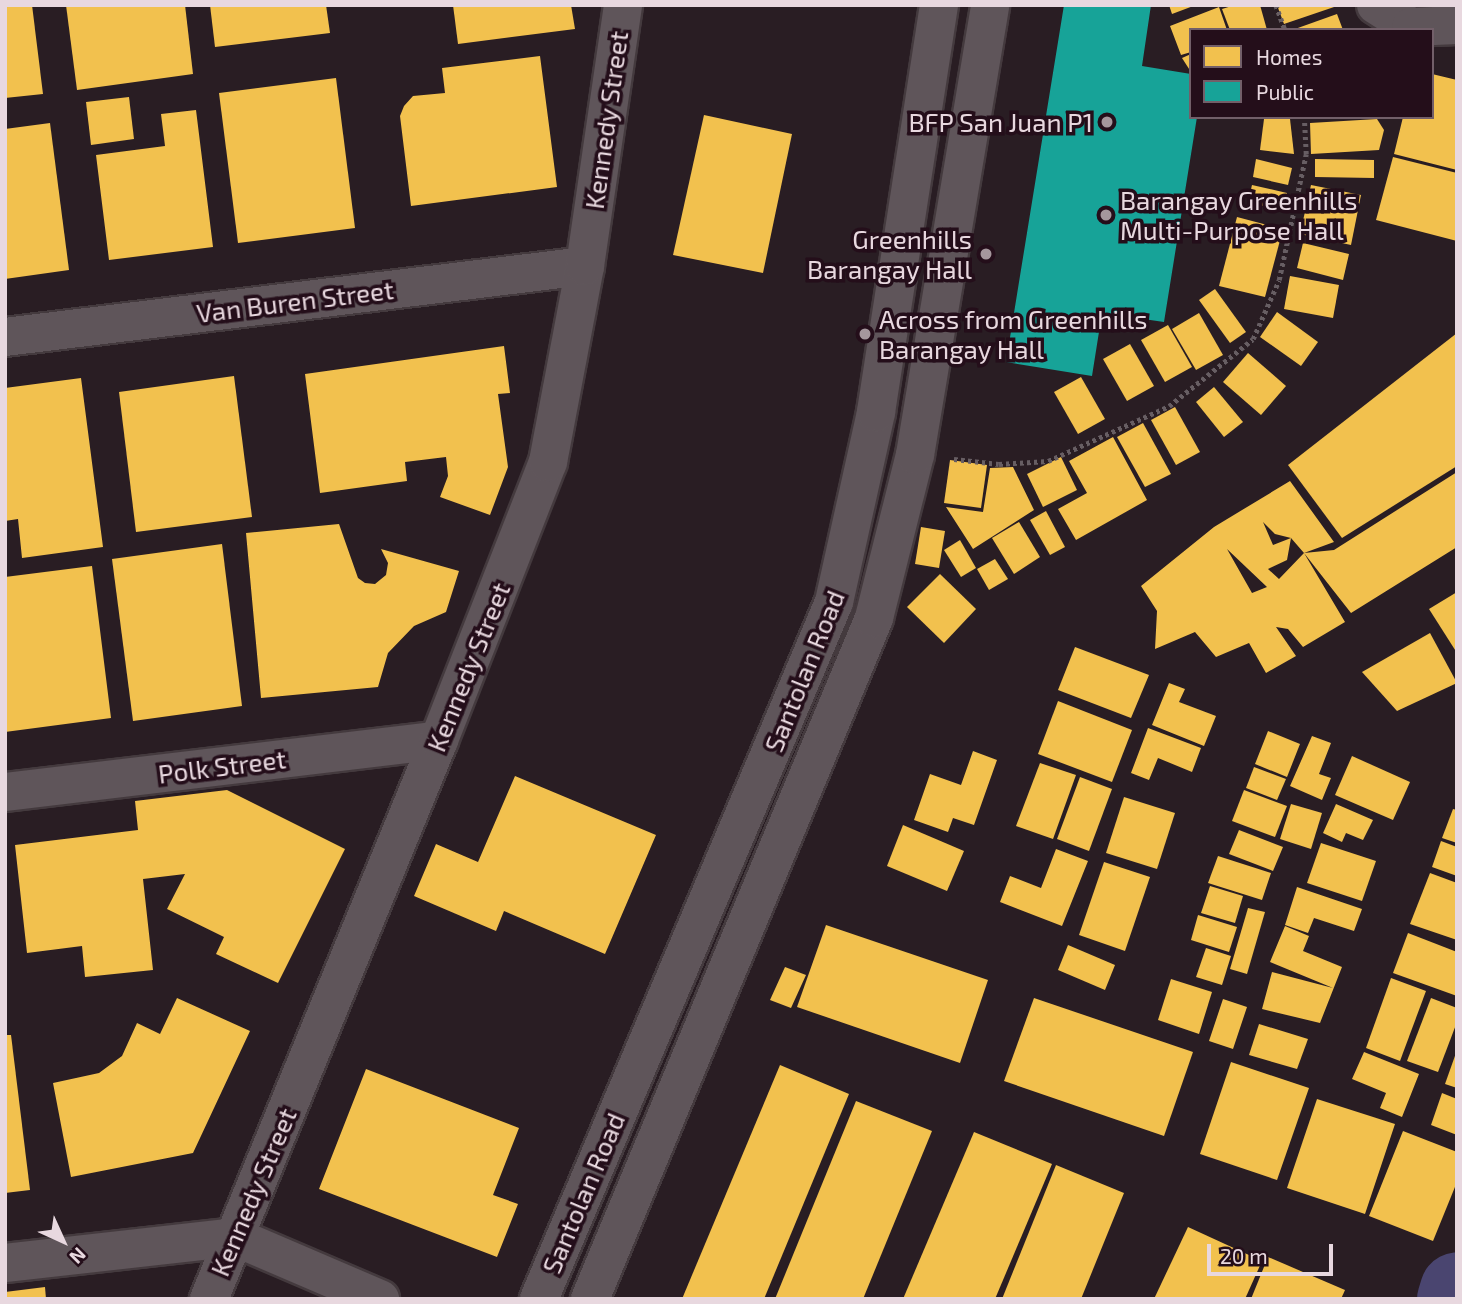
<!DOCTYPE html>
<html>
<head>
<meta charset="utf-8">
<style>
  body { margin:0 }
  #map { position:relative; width:1462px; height:1304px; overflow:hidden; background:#291d23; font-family:"Exo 2",sans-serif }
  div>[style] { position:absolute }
  .homes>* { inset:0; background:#f2c14e }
  .public>* { inset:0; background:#17a398 }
  .river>* { height:75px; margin:-37.5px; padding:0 37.5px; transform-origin:37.5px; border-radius:37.5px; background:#4a4570 }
  .path>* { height:4.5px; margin-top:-2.25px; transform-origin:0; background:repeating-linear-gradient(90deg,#675e63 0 3.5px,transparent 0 7px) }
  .roads { filter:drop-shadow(2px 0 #443a3e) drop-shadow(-2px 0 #443a3e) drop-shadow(0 2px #443a3e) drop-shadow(0 -2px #443a3e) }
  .street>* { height:38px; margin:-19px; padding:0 19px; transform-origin:19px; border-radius:19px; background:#5f555a }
  .secondary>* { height:38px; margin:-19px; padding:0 19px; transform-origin:19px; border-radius:19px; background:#5f555a }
  .dots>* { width:19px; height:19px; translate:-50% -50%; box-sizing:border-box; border:4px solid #240e1a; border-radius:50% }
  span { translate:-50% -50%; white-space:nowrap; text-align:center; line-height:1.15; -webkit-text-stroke:7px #240e1a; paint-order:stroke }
  .street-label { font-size:26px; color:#e8d8df }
  .poi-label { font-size:26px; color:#e8d8df }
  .right { translate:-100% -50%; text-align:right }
  .left { translate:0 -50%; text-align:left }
  .frame { position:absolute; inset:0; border:7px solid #e8d8df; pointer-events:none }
  .legend { position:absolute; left:1189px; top:28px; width:245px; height:91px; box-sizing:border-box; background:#240e1a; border:2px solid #725f69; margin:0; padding:9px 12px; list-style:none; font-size:21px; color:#e8d8df }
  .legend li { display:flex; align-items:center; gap:14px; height:35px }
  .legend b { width:35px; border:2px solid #725f69 }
  .north { position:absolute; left:28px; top:1206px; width:70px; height:70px; -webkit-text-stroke:5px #240e1a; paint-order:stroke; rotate:135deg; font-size:19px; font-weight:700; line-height:28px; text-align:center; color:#e8d8df }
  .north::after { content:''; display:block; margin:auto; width:24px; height:32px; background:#e8d8df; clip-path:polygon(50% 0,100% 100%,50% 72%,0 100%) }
  .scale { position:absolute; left:1207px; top:1244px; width:126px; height:32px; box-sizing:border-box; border:4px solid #e8d8df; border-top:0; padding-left:9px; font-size:21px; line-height:24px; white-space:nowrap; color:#e8d8df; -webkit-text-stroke:5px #240e1a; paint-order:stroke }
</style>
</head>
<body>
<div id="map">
  <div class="homes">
    <div style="clip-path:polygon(5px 5px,32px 5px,43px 94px,5px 98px)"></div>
    <div style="clip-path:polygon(66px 5px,185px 5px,193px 74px,77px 90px)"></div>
    <div style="clip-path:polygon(210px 5px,326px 5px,330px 33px,215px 47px)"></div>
    <div style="clip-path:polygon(453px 5px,571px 5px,575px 29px,458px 44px)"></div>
    <div style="clip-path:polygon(1169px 5px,1196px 5px,1172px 14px)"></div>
    <div style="clip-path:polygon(1235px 5px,1260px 5px,1267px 30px,1230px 30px,1222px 9px)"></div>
    <div style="clip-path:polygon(1277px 5px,1337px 5px,1337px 6px,1284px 24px)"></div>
    <div style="clip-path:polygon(1219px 7px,1227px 30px,1191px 30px,1191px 52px,1181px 55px,1170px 26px)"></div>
    <div style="clip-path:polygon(1337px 14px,1343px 30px,1295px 30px,1295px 29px)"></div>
    <div style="clip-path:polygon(1191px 54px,1191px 72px,1182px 58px)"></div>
    <div style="clip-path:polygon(540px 56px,557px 187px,411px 206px,400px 116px,404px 106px,413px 96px,445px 93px,442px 68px)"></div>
    <div style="clip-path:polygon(1432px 74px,1457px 80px,1457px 170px,1394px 154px,1403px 117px,1432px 117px)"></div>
    <div style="clip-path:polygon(336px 78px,355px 228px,238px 243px,219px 93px)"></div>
    <div style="clip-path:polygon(129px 97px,134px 139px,91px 145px,86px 102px)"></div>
    <div style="clip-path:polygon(196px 110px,213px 247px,109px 260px,96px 155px,165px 146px,161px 114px)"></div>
    <div style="clip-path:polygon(704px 115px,792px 134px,763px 273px,673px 255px)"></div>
    <div style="clip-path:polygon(1264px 119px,1290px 119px,1294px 154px,1260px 150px)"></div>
    <div style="clip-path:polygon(1377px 119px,1384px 130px,1379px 150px,1311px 154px,1310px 123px)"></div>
    <div style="clip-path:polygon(50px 123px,69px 270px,5px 279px,5px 129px)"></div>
    <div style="clip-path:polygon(1393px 157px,1457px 173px,1457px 241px,1376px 220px)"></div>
    <div style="clip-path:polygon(1256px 159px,1292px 168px,1288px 185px,1253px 177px)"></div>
    <div style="clip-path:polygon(1315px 159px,1374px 160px,1374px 178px,1315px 177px)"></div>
    <div style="clip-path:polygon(1252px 185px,1287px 193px,1283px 211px,1248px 202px)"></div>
    <div style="clip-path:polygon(1311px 185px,1361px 195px,1351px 245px,1300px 234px)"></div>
    <div style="clip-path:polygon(1237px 217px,1283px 229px,1265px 297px,1219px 286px)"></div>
    <div style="clip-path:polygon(1303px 243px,1349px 254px,1343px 280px,1297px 268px)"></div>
    <div style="clip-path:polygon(1290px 276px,1339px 285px,1333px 318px,1284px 309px)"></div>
    <div style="clip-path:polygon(1215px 289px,1246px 332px,1230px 343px,1199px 300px)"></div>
    <div style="clip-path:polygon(1277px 312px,1318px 342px,1301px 366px,1260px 337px)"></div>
    <div style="clip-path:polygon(1199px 313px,1223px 355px,1196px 370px,1172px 329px)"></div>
    <div style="clip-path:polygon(1168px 325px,1192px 367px,1165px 382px,1141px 340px)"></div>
    <div style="clip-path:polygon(1457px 333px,1457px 466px,1342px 538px,1288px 465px)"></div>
    <div style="clip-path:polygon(1130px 344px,1154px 386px,1127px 401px,1103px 359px)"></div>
    <div style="clip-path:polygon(504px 346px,510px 393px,498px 394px,508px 467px,490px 515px,440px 497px,448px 476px,446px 457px,405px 462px,407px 481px,320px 493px,305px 374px)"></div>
    <div style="clip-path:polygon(1248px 353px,1286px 386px,1261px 415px,1223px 382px)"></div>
    <div style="clip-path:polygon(234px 376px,252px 517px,136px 532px,119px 392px)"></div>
    <div style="clip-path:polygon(1081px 377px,1105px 419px,1078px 434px,1054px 392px)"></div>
    <div style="clip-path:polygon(81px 378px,103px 547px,22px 558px,18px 519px,5px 521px,5px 388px)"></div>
    <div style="clip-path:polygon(1214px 387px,1243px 422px,1224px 437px,1196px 402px)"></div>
    <div style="clip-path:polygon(1175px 407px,1200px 452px,1176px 465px,1151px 420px)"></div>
    <div style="clip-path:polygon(1143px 423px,1171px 474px,1145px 487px,1117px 437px)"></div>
    <div style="clip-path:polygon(1113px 437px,1147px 500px,1076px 540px,1058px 509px,1087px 493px,1069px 461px)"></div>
    <div style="clip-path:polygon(1061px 457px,1077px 490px,1043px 507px,1027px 474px)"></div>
    <div style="clip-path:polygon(950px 460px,987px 465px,981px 508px,944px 503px)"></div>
    <div style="clip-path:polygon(1013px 467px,1034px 510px,973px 549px,946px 507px,983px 512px,990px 468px)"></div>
    <div style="clip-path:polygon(evenodd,1457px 472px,1457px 547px,1351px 613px,1304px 553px,1345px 622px,1303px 647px,1288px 629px,1276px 627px,1296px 656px,1266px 673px,1249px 643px,1216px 657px,1195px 632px,1155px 649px,1157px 611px,1141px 586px,1214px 527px,1290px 481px,1334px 542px,1304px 553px,1334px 550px,1457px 472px,1263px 522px,1275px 534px,1291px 538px,1304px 553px,1279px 579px,1268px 569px,1287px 560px,1291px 538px,1273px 545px,1263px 522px,1457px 472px,1227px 549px,1267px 587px,1252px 593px,1227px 549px)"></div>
    <div style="clip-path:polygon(1046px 511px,1065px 547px,1050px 555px,1030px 520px)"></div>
    <div style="clip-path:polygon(1019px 522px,1040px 557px,1014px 574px,992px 538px)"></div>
    <div style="clip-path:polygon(339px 524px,358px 578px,365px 583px,375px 584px,386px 575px,388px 563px,381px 549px,459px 571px,446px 612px,414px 626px,388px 653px,378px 687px,261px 698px,246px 533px)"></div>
    <div style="clip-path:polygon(921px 527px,945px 531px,939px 568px,915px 564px)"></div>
    <div style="clip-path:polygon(960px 540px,976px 568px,961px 577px,944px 550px)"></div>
    <div style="clip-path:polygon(222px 544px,242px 706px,133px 721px,112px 559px)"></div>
    <div style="clip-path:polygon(995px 559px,1008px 579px,989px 590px,977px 569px)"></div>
    <div style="clip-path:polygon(92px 566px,111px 718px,5px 732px,5px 577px)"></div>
    <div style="clip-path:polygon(940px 574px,976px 609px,944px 643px,907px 607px)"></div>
    <div style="clip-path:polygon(1457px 592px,1457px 653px,1429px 609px)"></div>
    <div style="clip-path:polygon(1430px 633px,1457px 683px,1397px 711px,1362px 672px)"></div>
    <div style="clip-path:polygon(1075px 647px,1149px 675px,1131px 718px,1058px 690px)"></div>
    <div style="clip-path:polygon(1169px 683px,1185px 689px,1179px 702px,1216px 716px,1204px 746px,1152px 725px)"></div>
    <div style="clip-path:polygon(1058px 701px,1132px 730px,1112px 782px,1038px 754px)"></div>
    <div style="clip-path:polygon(1148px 728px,1201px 748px,1192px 772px,1158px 758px,1149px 780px,1131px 773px)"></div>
    <div style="clip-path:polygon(1268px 731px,1300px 744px,1287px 777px,1255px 764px)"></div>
    <div style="clip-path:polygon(1312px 736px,1331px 743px,1319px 774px,1331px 778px,1322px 800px,1290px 786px)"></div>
    <div style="clip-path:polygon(973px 751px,997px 760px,974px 825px,953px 818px,948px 832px,914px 820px,930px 774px,961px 785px)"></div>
    <div style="clip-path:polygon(1352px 756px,1410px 782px,1393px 820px,1335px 795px)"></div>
    <div style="clip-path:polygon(1040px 763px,1076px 775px,1053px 839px,1016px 826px)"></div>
    <div style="clip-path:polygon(1254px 767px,1286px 779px,1277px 800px,1246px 788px)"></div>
    <div style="clip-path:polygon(515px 776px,656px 835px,605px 954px,504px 911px,496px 931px,414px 896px,436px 844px,478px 862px)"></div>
    <div style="clip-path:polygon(1080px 777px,1112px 789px,1089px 851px,1057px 839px)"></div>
    <div style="clip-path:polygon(227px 790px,345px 849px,278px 983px,216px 954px,224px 937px,167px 909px,185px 874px,143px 879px,153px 970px,85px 977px,82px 946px,27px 953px,15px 845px,138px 830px,135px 801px)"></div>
    <div style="clip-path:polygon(1244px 790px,1287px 806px,1275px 837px,1232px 821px)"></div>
    <div style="clip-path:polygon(1124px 797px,1175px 813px,1157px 869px,1106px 853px)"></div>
    <div style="clip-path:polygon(1291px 804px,1322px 813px,1311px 849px,1280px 839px)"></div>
    <div style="clip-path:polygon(1336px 804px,1373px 820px,1363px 840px,1346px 833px,1342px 842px,1323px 833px)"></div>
    <div style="clip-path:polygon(1453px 809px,1457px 810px,1457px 843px,1442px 838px)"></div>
    <div style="clip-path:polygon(903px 825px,964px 851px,947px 891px,887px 866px)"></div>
    <div style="clip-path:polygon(1239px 830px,1283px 847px,1273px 871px,1229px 854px)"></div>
    <div style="clip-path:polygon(1441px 841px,1457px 847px,1457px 876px,1432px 867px)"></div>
    <div style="clip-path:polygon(1321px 843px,1376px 861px,1362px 901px,1307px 883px)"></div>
    <div style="clip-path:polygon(1056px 849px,1088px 861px,1062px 926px,1000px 902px,1010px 876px,1041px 888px)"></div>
    <div style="clip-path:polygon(1218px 856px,1271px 873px,1262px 900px,1208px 883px)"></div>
    <div style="clip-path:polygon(1104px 862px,1150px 877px,1125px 951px,1079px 935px)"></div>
    <div style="clip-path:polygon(1430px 873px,1457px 883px,1457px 940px,1410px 924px)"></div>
    <div style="clip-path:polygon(1210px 886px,1243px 896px,1235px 923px,1201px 913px)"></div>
    <div style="clip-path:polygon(1297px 887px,1362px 909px,1354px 931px,1314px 918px,1308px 933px,1285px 925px)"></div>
    <div style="clip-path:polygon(1248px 908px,1265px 912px,1247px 974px,1230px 969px)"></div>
    <div style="clip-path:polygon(1198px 915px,1237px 927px,1229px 952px,1191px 940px)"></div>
    <div style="clip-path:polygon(826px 925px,988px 980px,960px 1063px,797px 1007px)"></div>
    <div style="clip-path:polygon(1285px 926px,1309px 936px,1303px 951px,1342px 967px,1320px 1023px,1262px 1009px,1272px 972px,1333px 988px,1270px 962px)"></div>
    <div style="clip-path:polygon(1408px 933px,1457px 952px,1457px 996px,1393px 973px)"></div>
    <div style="clip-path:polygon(1068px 945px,1115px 965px,1105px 990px,1058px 970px)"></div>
    <div style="clip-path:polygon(1206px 948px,1231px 956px,1222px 985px,1196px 977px)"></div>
    <div style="clip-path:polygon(785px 967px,806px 975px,791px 1008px,770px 1000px)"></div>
    <div style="clip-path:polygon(1391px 978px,1426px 991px,1400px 1061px,1366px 1048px)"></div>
    <div style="clip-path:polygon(1171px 979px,1212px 992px,1199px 1034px,1158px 1020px)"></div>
    <div style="clip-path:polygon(177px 998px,250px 1031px,193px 1153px,71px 1177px,53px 1083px,99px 1073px,122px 1056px,137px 1023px,160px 1034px)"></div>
    <div style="clip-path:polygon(1034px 998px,1193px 1052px,1164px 1136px,1004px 1081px)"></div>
    <div style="clip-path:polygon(1431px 998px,1457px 1008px,1457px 1022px,1438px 1072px,1407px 1061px)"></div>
    <div style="clip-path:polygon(1223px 999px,1247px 1007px,1233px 1049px,1209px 1041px)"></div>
    <div style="clip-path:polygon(1259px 1024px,1308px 1039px,1297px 1069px,1249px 1055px)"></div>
    <div style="clip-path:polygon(5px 1035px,11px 1035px,30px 1190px,5px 1193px)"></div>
    <div style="clip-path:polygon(1364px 1052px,1419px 1074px,1402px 1117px,1380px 1108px,1386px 1093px,1352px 1079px)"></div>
    <div style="clip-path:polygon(1456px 1053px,1457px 1053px,1457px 1088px,1445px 1084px)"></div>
    <div style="clip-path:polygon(1231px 1062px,1309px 1088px,1277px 1180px,1200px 1154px)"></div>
    <div style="clip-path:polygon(780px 1065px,849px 1094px,764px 1299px,682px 1299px)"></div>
    <div style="clip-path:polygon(366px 1069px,519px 1128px,493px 1195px,518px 1204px,497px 1257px,319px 1189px)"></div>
    <div style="clip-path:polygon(1442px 1093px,1457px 1099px,1457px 1135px,1431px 1125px)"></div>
    <div style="clip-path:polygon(1317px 1099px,1395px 1124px,1365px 1214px,1287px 1188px)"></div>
    <div style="clip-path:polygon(856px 1101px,932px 1131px,863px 1299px,775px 1299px)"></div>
    <div style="clip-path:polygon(1403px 1131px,1457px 1152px,1457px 1182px,1433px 1241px,1369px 1216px)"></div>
    <div style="clip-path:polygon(974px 1132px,1052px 1164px,995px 1299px,903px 1299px)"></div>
    <div style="clip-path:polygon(1056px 1165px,1124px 1193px,1081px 1299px,1002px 1299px)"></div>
    <div style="clip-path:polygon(1188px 1227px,1262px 1261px,1245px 1299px,1154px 1299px)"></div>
    <div style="clip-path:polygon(1268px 1257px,1345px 1290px,1341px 1299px,1251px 1299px)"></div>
    <div style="clip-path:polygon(45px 1287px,46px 1299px,5px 1299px,5px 1292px)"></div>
  </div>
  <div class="public">
    <div style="clip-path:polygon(1064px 5px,1151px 5px,1142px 66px,1191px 74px,1191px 117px,1197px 117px,1164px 322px,1102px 313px,1092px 376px,1006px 362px)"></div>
  </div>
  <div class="river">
    <div style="left:1454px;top:1299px;width:10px;rotate:-73deg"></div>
  </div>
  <div class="path">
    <div style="left:1276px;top:5px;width:27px;rotate:70deg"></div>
    <div style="left:954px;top:459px;width:45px;rotate:6.3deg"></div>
    <div style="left:999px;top:464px;width:49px;rotate:-3.5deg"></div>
    <div style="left:1048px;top:461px;width:133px;rotate:-24.4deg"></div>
    <div style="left:1169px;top:406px;width:107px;rotate:-38.6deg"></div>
    <div style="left:1253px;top:339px;width:64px;rotate:-66.2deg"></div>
    <div style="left:1279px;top:280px;width:129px;rotate:-77.9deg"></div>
    <div style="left:1306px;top:154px;width:37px;rotate:-93deg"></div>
  </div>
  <div class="roads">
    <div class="street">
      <div style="left:1376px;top:5px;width:41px;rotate:32.2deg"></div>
      <div style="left:1411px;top:27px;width:46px;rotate:-2.5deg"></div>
      <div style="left:5px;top:337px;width:584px;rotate:-6.98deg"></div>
      <div style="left:5px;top:792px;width:437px;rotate:-6.8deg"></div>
      <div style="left:5px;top:1263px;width:231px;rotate:-6.4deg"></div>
      <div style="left:235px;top:1237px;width:158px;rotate:23.2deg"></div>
      <div style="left:209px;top:1299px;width:604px;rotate:-67.64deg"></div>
      <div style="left:439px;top:740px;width:299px;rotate:-68.6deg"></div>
      <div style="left:548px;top:462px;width:199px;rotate:-79.3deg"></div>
      <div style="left:585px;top:266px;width:264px;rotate:-81.7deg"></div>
    </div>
    <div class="secondary">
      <div style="left:539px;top:1299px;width:757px;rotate:-67.06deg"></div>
      <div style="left:834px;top:602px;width:195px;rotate:-77.5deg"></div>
      <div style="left:876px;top:412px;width:412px;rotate:-81.2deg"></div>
      <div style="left:590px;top:1299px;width:738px;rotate:-67.36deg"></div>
      <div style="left:874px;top:618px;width:168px;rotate:-75.9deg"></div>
      <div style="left:915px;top:455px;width:456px;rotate:-80.5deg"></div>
    </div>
  </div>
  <div class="dots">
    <div style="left:1107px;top:122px;background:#a5979d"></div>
    <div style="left:1106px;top:215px;background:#a5979d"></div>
    <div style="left:986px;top:254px;background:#a5979d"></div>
    <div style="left:865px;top:334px;background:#a5979d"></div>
  </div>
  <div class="street-label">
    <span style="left:606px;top:120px;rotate:-82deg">Kennedy Street</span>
    <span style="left:295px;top:301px;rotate:-7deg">Van Buren Street</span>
    <span style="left:468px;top:667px;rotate:-68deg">Kennedy Street</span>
    <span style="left:804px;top:671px;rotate:-68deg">Santolan Road</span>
    <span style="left:222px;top:766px;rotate:-7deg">Polk Street</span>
    <span style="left:253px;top:1192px;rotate:-67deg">Kennedy Street</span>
    <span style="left:583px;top:1193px;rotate:-67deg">Santolan Road</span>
  </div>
  <div class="poi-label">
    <span class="right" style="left:1093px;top:122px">BFP San Juan P1</span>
    <span class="left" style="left:1120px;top:215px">Barangay Greenhills<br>Multi-Purpose Hall</span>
    <span class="right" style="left:972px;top:254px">Greenhills<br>Barangay Hall</span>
    <span class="left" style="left:879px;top:334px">Across from Greenhills<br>Barangay Hall</span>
  </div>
  <div class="frame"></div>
  <ul class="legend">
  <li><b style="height:19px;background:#f2c14e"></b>Homes</li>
  <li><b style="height:19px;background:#17a398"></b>Public</li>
  </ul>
  <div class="north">N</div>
  <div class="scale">20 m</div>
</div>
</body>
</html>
